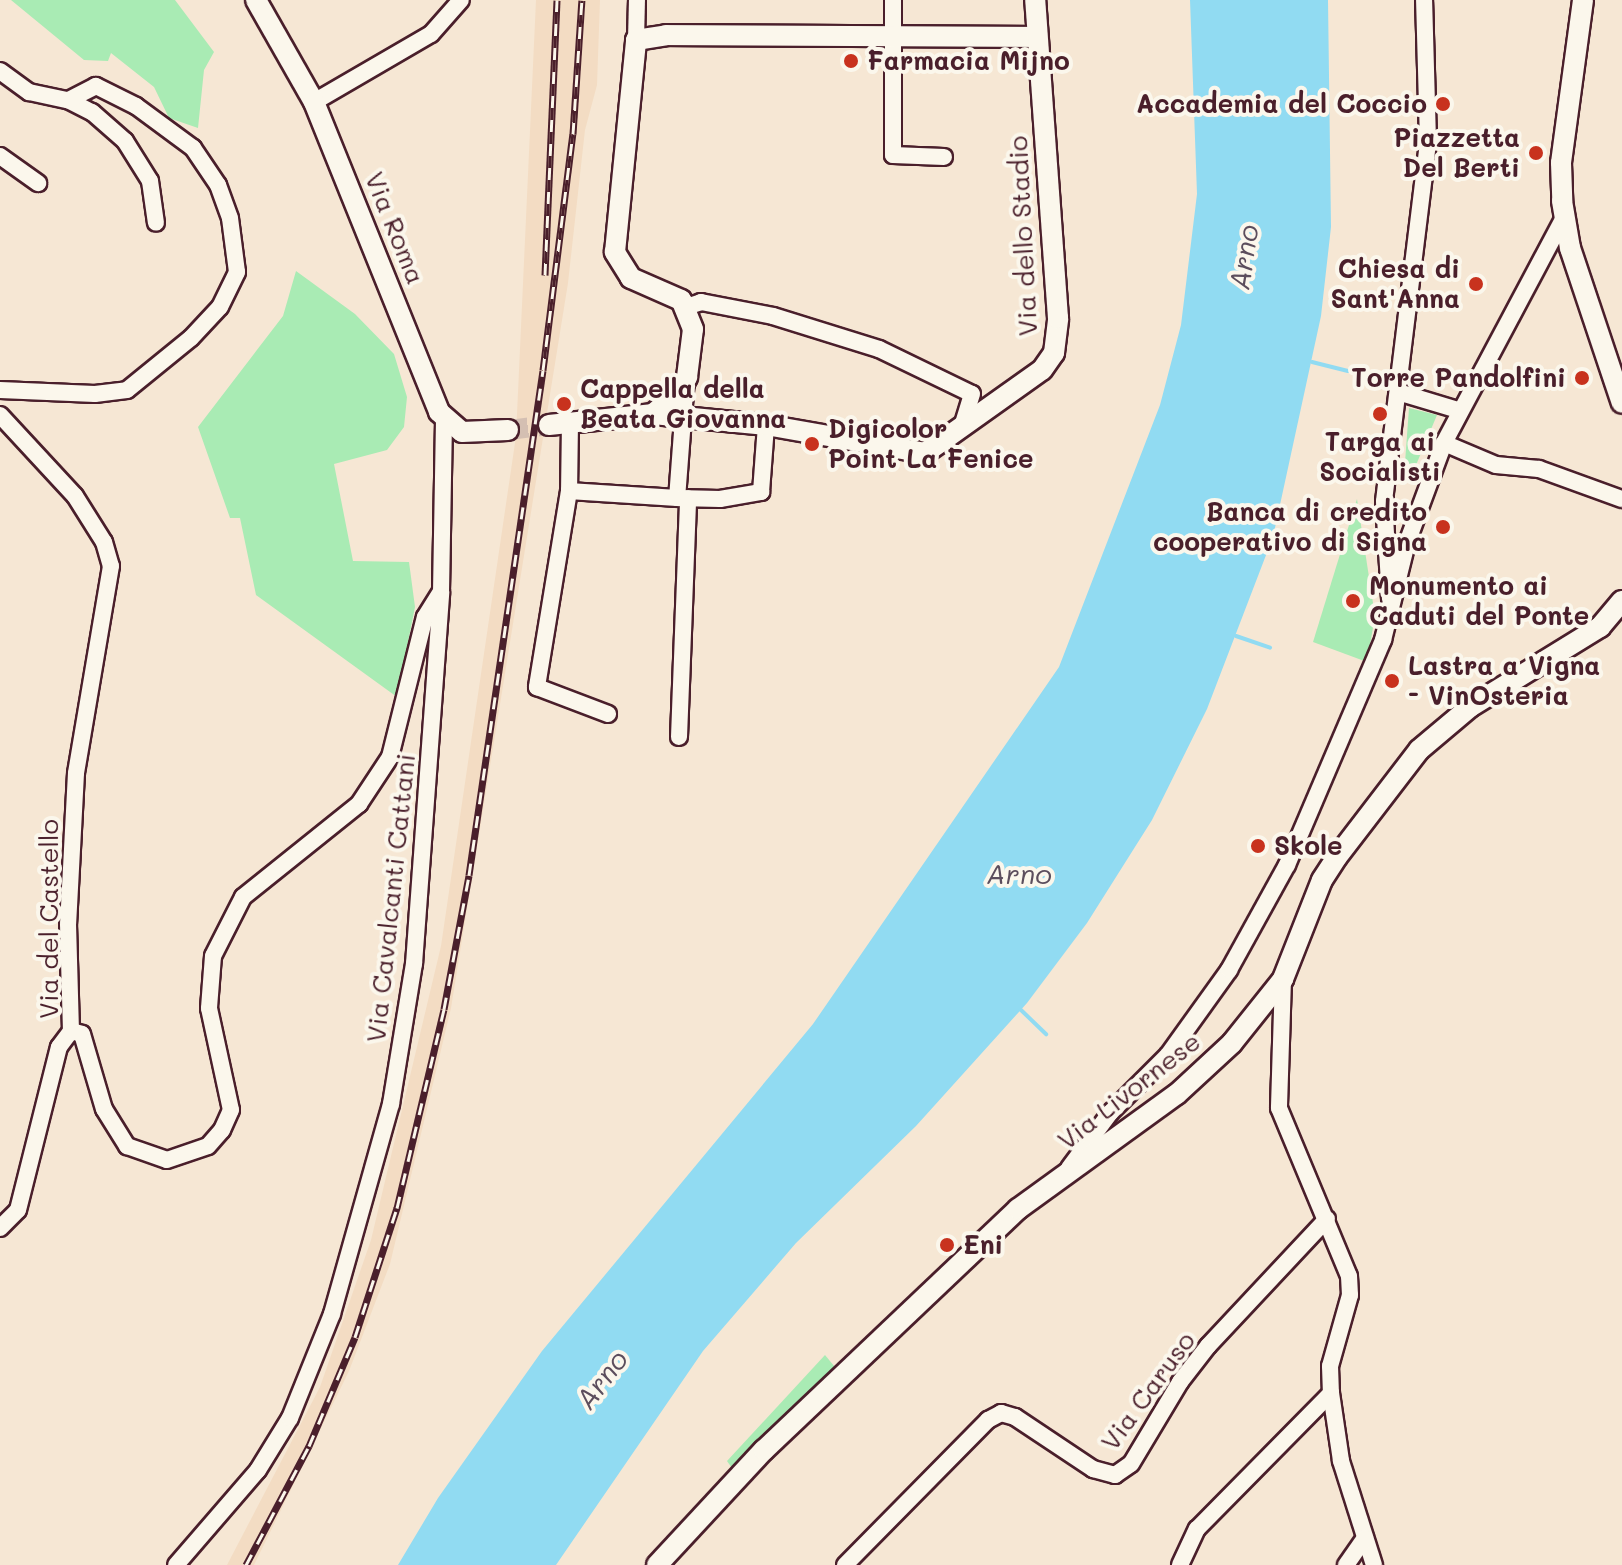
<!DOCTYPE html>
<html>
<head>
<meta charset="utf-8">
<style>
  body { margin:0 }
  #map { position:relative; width:1622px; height:1565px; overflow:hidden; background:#f6e7d4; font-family:Mali,sans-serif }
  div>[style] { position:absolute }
  .built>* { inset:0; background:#f3dcc3 }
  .green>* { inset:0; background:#a9ebb4 }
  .water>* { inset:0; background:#91dbf2 }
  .stream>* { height:4px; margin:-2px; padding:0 2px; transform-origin:2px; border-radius:2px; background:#91dbf2 }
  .major-tunnel>* { height:20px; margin-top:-10px; transform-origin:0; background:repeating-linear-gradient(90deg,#d4bfb2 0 20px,transparent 0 30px) }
  .roads { filter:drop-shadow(2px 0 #4a1f2b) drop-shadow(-2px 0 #4a1f2b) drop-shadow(0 2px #4a1f2b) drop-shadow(0 -2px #4a1f2b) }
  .minor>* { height:16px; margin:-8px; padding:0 8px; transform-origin:8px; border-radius:8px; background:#fbf7ec }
  .major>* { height:20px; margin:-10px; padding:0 10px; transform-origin:10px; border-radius:10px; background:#fbf7ec }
  .rail>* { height:7px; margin-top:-3.5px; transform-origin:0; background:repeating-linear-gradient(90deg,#fbf7ec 0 12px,#4a1f2b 0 24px); box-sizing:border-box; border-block:2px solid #4a1f2b }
  .dots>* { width:22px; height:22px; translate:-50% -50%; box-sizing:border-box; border:4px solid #fbf7ec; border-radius:50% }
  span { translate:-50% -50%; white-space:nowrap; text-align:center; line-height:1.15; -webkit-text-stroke:8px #fbf7ec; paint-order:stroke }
  .poi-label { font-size:26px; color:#4a1f2b; font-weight:700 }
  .left { translate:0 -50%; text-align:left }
  .right { translate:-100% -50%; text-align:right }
  .street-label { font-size:26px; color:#4a1f2b }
  .water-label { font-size:28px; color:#5c4e5d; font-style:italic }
</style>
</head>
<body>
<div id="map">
  <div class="built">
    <div style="clip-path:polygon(536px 0,600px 0,597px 85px,585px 130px,568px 283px,451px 1008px,390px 1264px,349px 1371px,254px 1565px,227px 1565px,320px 1387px,371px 1240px,441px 946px,516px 436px)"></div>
  </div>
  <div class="green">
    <div style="clip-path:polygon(11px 0,175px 0,214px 52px,204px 70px,198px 128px,169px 118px,154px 87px,111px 53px,108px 61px,84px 60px)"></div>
    <div style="clip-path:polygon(296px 271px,355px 314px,394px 354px,407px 397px,404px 427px,387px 450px,334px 464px,353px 561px,409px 562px,415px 607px,397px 697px,256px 595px,240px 518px,230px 518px,198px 427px,283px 316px)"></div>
    <div style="clip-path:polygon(1409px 408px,1437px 415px,1411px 477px,1404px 476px)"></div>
    <div style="clip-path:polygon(1357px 499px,1375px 616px,1367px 662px,1313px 642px)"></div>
    <div style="clip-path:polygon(825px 1355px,839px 1372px,734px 1471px,727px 1461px)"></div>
  </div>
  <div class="water">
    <div style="clip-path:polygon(1190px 0,1328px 0,1331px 227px,1321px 316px,1273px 537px,1207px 709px,1152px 820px,1087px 923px,1027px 1003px,916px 1126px,796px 1243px,703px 1351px,556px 1565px,398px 1565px,438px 1498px,542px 1351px,813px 1024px,1059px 667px,1160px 405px,1181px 325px,1197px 194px)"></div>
  </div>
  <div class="stream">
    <div style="left:1312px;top:362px;width:37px;rotate:14deg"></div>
    <div style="left:1236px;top:636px;width:36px;rotate:19deg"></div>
    <div style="left:1021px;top:1010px;width:35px;rotate:44deg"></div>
  </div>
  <div class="major-tunnel">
    <div style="left:508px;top:430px;width:41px;rotate:-7deg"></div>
  </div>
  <div class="roads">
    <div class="minor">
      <div style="left:893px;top:0;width:155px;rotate:90deg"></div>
      <div style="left:893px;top:155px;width:51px;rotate:2.2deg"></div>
      <div style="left:636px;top:40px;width:40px;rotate:-88.6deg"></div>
      <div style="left:0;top:71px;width:36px;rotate:36deg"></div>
      <div style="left:29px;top:92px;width:40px;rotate:12deg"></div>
      <div style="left:68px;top:100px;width:27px;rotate:27deg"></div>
      <div style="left:92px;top:112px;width:44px;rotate:41.3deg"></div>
      <div style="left:125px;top:141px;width:47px;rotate:58deg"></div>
      <div style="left:150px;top:181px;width:42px;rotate:81.9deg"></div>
      <div style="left:314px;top:102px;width:135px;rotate:-30.2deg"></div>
      <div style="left:431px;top:34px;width:45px;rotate:-48.6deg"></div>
      <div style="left:0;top:156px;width:47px;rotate:35.4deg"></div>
      <div style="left:686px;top:307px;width:16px;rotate:-18deg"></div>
      <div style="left:701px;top:302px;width:73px;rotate:11deg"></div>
      <div style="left:773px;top:316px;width:111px;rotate:17.3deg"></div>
      <div style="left:879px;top:349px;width:103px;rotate:25.8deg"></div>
      <div style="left:972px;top:394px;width:34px;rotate:107deg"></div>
      <div style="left:686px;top:379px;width:119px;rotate:94.3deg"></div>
      <div style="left:677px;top:498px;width:43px;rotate:1.3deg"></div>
      <div style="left:720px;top:499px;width:42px;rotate:-9.7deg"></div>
      <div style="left:761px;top:492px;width:67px;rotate:-85.7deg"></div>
      <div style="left:0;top:390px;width:95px;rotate:2.4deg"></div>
      <div style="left:95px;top:394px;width:32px;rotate:-7deg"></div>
      <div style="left:127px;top:390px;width:82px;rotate:-39.1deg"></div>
      <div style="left:191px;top:338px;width:42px;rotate:-46.9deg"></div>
      <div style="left:220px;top:307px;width:39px;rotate:-64deg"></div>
      <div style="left:237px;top:272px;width:54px;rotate:-97.4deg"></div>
      <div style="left:230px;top:218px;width:35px;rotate:-110deg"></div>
      <div style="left:218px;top:185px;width:45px;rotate:-124deg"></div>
      <div style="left:193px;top:148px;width:71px;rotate:-143.6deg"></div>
      <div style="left:136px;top:106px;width:45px;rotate:-153.4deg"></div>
      <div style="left:96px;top:86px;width:31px;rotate:153deg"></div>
      <div style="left:1398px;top:392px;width:63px;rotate:16.7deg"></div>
      <div style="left:0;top:415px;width:110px;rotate:47.2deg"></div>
      <div style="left:75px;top:496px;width:54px;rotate:57.8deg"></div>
      <div style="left:104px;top:542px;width:25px;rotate:74deg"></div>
      <div style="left:111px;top:566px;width:210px;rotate:99.6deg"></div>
      <div style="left:76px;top:773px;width:151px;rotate:93deg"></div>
      <div style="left:68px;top:924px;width:107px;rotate:88.4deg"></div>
      <div style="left:570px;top:422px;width:69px;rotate:90.8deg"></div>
      <div style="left:569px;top:491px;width:199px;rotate:99.3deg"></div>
      <div style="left:537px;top:687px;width:76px;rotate:20.8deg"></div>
      <div style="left:1444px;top:443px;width:56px;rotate:22.9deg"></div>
      <div style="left:1496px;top:465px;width:43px;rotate:5.3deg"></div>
      <div style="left:1539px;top:469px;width:88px;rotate:19.9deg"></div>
      <div style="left:569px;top:491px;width:108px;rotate:3.7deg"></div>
      <div style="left:1390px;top:599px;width:98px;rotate:-93.5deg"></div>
      <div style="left:1384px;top:501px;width:363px;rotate:-83deg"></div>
      <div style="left:1428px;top:141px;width:141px;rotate:-91.6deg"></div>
      <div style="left:679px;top:737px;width:239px;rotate:-87.8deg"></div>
      <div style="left:1283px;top:979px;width:129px;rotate:91.8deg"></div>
      <div style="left:1279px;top:1108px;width:182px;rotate:67.4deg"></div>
      <div style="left:1349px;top:1276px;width:19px;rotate:87deg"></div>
      <div style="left:1350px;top:1295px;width:74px;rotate:105.7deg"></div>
      <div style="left:1330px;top:1366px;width:27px;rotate:88deg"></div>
      <div style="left:1331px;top:1393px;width:69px;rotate:81.6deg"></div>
      <div style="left:1341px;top:1461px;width:109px;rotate:72.4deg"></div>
      <div style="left:71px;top:1031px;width:11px;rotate:15deg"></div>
      <div style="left:82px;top:1034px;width:78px;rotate:73.7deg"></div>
      <div style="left:104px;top:1109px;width:44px;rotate:58.1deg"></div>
      <div style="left:127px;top:1146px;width:42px;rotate:19.3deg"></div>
      <div style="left:167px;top:1160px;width:43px;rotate:-18.9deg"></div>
      <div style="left:208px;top:1146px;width:21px;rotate:-49deg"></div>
      <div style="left:222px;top:1130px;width:22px;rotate:-66deg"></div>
      <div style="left:231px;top:1110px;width:104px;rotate:-102.2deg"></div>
      <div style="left:209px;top:1008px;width:52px;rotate:-85.6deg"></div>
      <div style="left:213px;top:956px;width:66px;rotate:-63deg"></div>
      <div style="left:243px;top:897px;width:149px;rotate:-38.7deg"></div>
      <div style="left:359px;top:804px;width:56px;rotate:-56.6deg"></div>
      <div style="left:390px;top:757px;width:144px;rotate:-76deg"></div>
      <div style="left:425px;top:617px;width:28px;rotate:-58deg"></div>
      <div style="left:1069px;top:1168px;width:69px;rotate:-53.3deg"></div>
      <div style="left:1110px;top:1113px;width:82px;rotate:-45deg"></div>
      <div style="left:1168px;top:1055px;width:105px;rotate:-54.3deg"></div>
      <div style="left:1229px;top:970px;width:120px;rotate:-61.1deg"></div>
      <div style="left:1287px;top:865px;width:245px;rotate:-66.9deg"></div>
      <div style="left:1383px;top:640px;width:100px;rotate:-76.1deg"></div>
      <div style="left:1407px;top:543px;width:107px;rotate:-69.7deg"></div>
      <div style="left:1444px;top:443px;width:256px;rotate:-62deg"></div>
      <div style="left:0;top:1228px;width:25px;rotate:-45deg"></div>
      <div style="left:18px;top:1210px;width:168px;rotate:-75.9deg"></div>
      <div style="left:59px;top:1047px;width:20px;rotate:-53deg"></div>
      <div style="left:176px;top:1565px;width:125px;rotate:-49.2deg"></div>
      <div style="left:258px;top:1470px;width:61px;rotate:-58.4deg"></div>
      <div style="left:290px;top:1418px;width:112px;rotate:-68deg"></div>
      <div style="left:332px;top:1314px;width:218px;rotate:-74.3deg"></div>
      <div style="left:391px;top:1104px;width:142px;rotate:-80.7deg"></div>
      <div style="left:414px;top:964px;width:373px;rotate:-85.8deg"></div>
      <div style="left:441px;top:592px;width:172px;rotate:-89deg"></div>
      <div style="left:845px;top:1565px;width:204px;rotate:-45.4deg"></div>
      <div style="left:988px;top:1420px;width:15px;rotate:-28deg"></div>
      <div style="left:1001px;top:1413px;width:15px;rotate:16deg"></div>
      <div style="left:1015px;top:1417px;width:94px;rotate:33.7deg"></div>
      <div style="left:1093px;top:1469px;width:23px;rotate:15deg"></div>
      <div style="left:1115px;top:1475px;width:19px;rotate:-35deg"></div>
      <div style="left:1131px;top:1464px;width:96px;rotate:-59.1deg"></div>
      <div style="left:1180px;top:1382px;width:46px;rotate:-52.1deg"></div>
      <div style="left:1208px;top:1346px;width:174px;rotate:-46.9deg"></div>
      <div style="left:1180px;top:1565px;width:40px;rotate:-65deg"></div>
      <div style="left:1197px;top:1529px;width:191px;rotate:-45.4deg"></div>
      <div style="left:1346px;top:1565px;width:33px;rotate:-55deg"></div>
    </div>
    <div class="major">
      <div style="left:256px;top:0;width:117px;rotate:60.4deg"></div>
      <div style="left:314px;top:102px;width:334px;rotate:68deg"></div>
      <div style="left:439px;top:412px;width:30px;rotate:41deg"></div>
      <div style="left:462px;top:432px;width:46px;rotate:-2.5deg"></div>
      <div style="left:1583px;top:0;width:164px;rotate:97.7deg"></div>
      <div style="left:1561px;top:163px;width:38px;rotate:88deg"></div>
      <div style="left:1562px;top:201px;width:48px;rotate:80.3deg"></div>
      <div style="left:1570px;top:248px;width:163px;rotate:71.5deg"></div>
      <div style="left:653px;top:414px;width:35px;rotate:-40deg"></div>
      <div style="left:680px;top:391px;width:16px;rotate:-63deg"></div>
      <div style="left:687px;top:377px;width:48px;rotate:-82.9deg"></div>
      <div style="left:693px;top:329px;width:31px;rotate:-112deg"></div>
      <div style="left:681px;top:300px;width:55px;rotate:-156.3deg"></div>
      <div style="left:631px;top:278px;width:31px;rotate:-122deg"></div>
      <div style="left:615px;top:252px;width:213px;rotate:-84.3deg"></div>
      <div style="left:636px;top:40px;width:30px;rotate:-9deg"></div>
      <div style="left:666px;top:35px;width:370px;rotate:0.3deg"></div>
      <div style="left:549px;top:425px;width:105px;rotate:-6deg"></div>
      <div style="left:653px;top:414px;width:114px;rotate:5.6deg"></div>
      <div style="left:766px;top:425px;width:161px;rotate:10deg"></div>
      <div style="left:925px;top:453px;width:143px;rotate:-35.4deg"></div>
      <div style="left:1042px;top:370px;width:21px;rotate:-55deg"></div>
      <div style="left:1054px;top:353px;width:35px;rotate:-83deg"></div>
      <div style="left:1058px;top:318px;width:319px;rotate:-94.1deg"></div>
      <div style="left:657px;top:1565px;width:157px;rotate:-47.1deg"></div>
      <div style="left:764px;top:1450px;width:350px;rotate:-43.5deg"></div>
      <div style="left:1018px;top:1209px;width:196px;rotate:-35.9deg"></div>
      <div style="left:1177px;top:1094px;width:75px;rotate:-42.8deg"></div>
      <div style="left:1232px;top:1043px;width:82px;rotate:-51.4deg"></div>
      <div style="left:1283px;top:979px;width:106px;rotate:-68.5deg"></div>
      <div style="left:1322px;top:880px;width:27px;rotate:-57deg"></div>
      <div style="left:1337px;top:857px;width:135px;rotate:-52.5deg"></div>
      <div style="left:1419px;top:750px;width:67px;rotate:-40.1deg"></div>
      <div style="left:1470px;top:707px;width:153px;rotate:-31.6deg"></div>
      <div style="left:1600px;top:627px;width:34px;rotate:-50deg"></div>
    </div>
  </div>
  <div class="rail">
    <div style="left:545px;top:275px;width:275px;rotate:-87.5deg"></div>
    <div style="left:246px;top:1565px;width:135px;rotate:-62.1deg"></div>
    <div style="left:309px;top:1446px;width:118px;rotate:-67.1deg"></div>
    <div style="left:355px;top:1337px;width:136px;rotate:-72deg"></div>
    <div style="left:397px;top:1208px;width:204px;rotate:-76.7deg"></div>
    <div style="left:444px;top:1009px;width:136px;rotate:-79.4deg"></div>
    <div style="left:469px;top:875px;width:510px;rotate:-81.66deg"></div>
    <div style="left:543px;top:370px;width:238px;rotate:-82.8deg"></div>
    <div style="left:573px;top:134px;width:134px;rotate:-86.2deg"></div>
  </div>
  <div class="dots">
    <div style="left:851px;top:61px;background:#c8321e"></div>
    <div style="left:1443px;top:104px;background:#c8321e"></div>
    <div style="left:1536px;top:153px;background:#c8321e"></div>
    <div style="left:1476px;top:284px;background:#c8321e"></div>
    <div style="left:1582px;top:378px;background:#c8321e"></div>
    <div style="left:564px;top:404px;background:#c8321e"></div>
    <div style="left:1380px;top:414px;background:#c8321e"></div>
    <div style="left:812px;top:444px;background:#c8321e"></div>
    <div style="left:1443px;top:527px;background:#c8321e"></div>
    <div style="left:1353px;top:601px;background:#c8321e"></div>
    <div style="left:1392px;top:681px;background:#c8321e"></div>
    <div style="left:1258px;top:846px;background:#c8321e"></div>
    <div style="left:947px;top:1245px;background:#c8321e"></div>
  </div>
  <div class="poi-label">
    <span class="left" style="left:867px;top:61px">Farmacia Mijno</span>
    <span class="right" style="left:1427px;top:104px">Accademia del Coccio</span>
    <span class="right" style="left:1520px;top:153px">Piazzetta<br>Del Berti</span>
    <span class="right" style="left:1460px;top:284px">Chiesa di<br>Sant'Anna</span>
    <span class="right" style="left:1566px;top:378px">Torre Pandolfini</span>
    <span class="left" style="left:580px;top:404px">Cappella della<br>Beata Giovanna</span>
    <span class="left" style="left:828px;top:444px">Digicolor<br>Point La Fenice</span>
    <span style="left:1380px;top:457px">Targa ai<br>Socialisti</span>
    <span class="right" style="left:1427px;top:527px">Banca di credito<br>cooperativo di Signa</span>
    <span class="left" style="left:1369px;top:601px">Monumento ai<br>Caduti del Ponte</span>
    <span class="left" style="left:1408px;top:681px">Lastra a Vigna<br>- VinOsteria</span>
    <span class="left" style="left:1274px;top:846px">Skole</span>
    <span class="left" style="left:963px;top:1245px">Eni</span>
  </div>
  <div class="street-label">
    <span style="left:395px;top:228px;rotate:68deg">Via Roma</span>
    <span style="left:1023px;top:236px;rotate:-93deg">Via dello Stadio</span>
    <span style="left:391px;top:898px;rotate:-84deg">Via Cavalcanti Cattani</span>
    <span style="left:49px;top:919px;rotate:-90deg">Via del Castello</span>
    <span style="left:1129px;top:1091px;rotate:-38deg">Via Livornese</span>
    <span style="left:1148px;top:1391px;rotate:-54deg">Via Caruso</span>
  </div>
  <div class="water-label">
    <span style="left:1243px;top:257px;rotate:-81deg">Arno</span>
    <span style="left:1019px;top:873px">Arno</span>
    <span style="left:601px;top:1379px;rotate:-53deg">Arno</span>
  </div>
</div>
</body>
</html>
